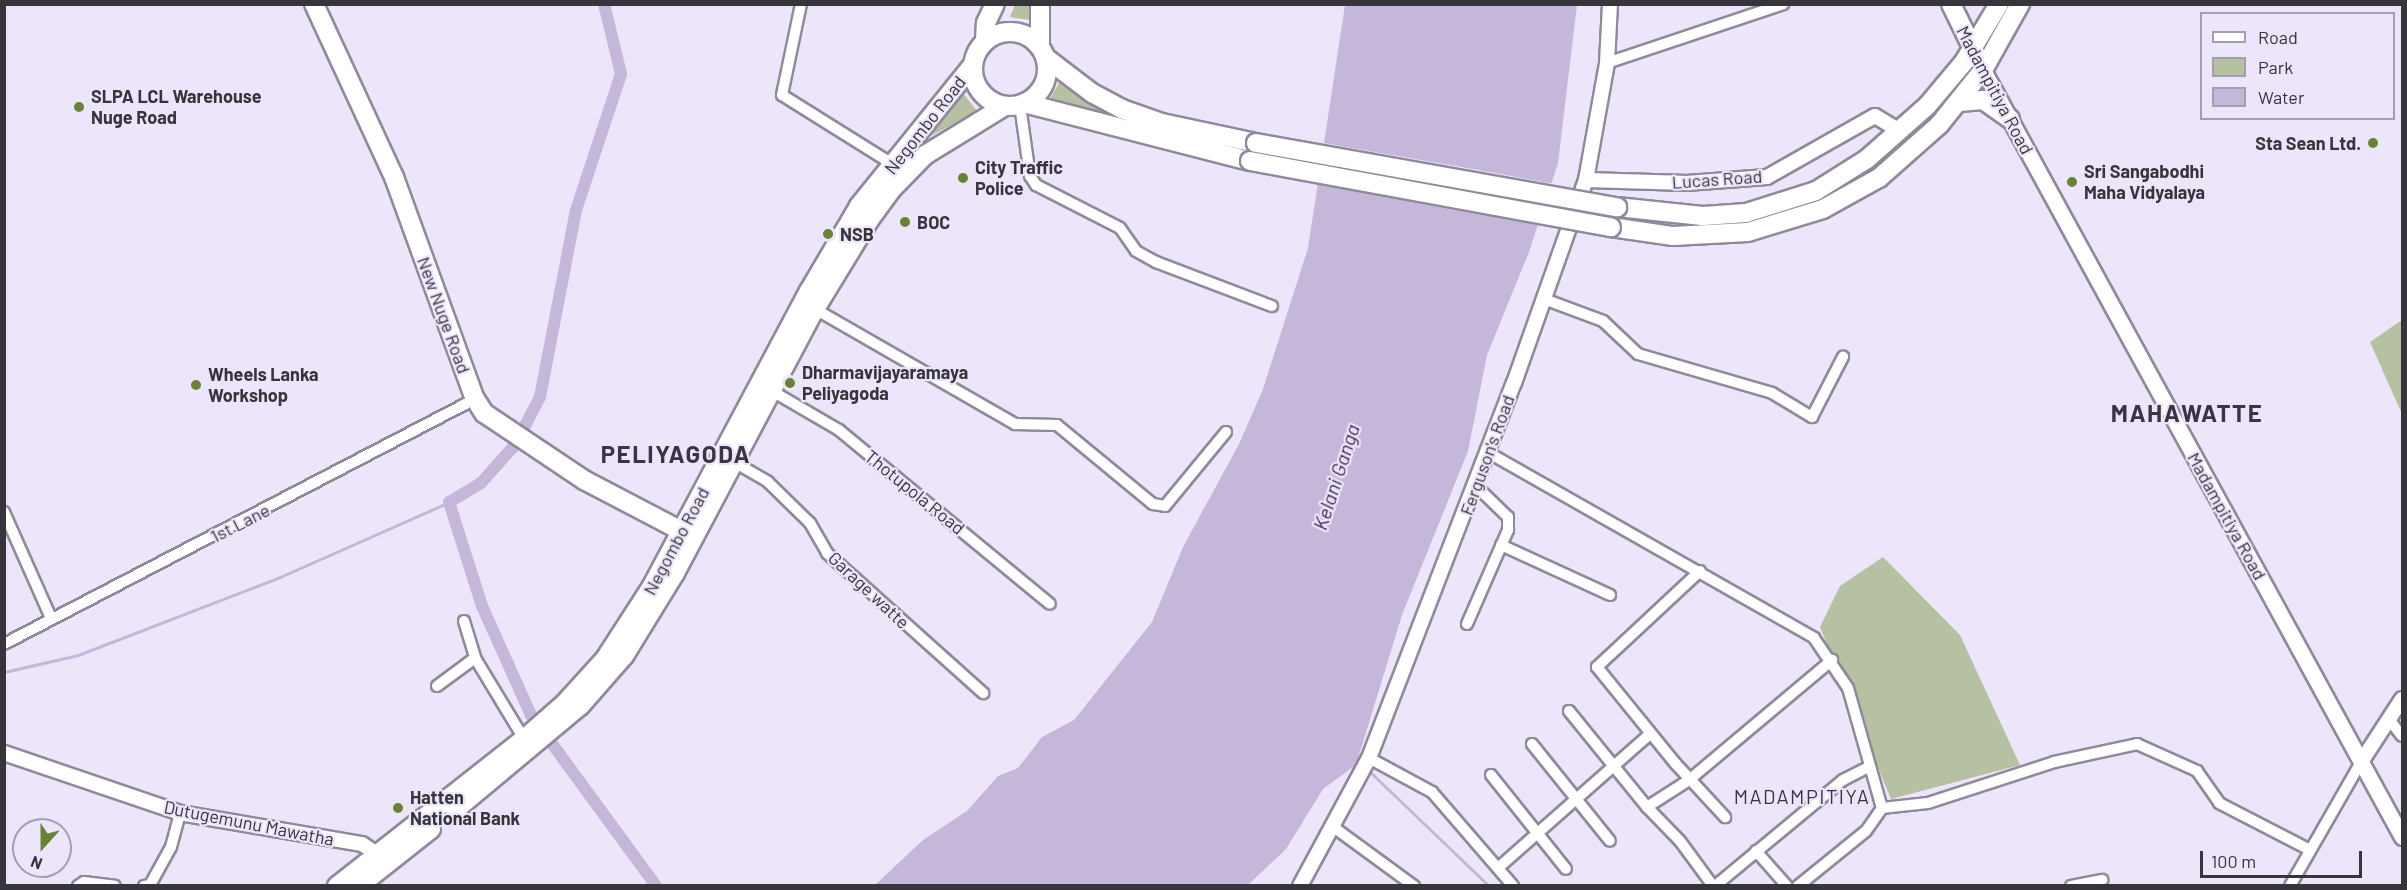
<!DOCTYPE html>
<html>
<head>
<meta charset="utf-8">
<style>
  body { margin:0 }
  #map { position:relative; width:2407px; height:890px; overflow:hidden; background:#ede5fa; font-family:Barlow,sans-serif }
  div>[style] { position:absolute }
  .green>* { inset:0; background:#b5c1a0 }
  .water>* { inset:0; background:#c5b7da }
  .pier>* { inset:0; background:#ede5fa }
  .stream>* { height:3px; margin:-1.5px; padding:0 1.5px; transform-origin:1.5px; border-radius:1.5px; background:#c5b7da }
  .canal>* { height:12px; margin:-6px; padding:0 6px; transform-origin:6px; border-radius:6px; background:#c5b7da }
  .roads { filter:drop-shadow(2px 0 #90899c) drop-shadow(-2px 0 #90899c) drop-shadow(0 2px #90899c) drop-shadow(0 -2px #90899c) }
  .minor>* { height:10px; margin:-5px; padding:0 5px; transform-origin:5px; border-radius:5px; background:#fff }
  .tertiary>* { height:14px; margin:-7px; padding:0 7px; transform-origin:7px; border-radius:7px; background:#fff }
  .secondary>* { height:15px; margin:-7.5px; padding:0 7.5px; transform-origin:7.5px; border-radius:7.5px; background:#fff }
  .primary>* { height:18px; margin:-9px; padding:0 9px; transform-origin:9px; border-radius:9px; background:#fff }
  .trunk>* { height:18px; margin:-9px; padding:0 9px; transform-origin:9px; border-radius:9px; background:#fff }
  .trunk>.ring { margin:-9px; padding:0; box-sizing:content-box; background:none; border:18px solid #fff; border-radius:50% }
  .bridges { filter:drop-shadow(2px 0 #90899c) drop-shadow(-2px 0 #90899c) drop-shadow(0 2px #90899c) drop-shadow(0 -2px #90899c) }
  .primary-bridge>* { height:18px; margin:-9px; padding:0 9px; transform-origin:9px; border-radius:9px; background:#fff }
  .dots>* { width:16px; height:16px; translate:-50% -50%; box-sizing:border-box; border:3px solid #ede5fa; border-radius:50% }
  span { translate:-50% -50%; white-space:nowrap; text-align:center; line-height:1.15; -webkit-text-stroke:4.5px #ede5fa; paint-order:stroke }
  .street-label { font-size:18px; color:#37343c }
  .poi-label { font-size:18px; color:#37343c; font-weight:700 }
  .left { translate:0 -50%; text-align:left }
  .right { translate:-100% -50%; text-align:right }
  .water-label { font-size:20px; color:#3d2856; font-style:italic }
  .neighbourhood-label { font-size:20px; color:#3a3444; letter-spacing:1.5px }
  .district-label { font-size:24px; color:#3a3444; font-weight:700; letter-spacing:1.5px }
  .frame { position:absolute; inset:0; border:6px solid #37343c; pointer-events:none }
  .legend { position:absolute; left:2200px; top:12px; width:195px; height:108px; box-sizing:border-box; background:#ede5fa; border:2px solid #a49eae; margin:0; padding:8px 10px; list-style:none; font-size:18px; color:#37343c }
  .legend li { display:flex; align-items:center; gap:12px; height:30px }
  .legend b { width:30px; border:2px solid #a49eae }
  .north { position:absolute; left:12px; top:818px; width:60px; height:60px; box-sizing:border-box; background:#ede5fa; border:2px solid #a49eae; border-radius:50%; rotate:201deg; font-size:16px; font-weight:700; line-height:24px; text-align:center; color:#37343c }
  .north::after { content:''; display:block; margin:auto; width:21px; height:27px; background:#698235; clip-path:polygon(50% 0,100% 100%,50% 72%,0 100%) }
  .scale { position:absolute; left:2200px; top:851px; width:162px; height:27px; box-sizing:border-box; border:3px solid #37343c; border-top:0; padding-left:8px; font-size:18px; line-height:21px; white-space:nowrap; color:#37343c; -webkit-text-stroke:4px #ede5fa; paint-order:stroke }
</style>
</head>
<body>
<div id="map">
  <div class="green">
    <div style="clip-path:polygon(1015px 5px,1029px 5px,1030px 20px,1010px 17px)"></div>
    <div style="clip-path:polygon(1060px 81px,1093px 104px,1130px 122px,1049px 101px)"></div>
    <div style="clip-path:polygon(962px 92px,977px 111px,927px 138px,952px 107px)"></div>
    <div style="clip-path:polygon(2402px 320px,2402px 414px,2370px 342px)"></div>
    <div style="clip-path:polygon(1883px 557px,1960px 635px,2020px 765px,1891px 799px,1820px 627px,1840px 586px)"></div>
  </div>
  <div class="water">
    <div style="clip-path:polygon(1345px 5px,1577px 5px,1558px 163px,1529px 252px,1487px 355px,1468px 451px,1402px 615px,1356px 765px,1323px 789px,1286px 849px,1248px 885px,874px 886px,923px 840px,967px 811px,998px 776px,1018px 768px,1042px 737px,1074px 720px,1152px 622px,1183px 547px,1239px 444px,1263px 389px,1308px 248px)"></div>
  </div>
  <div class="pier">
    <div style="clip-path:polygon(1323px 143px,1467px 168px,1554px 184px,1541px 225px,1454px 210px,1317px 184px)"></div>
  </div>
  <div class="stream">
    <div style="left:4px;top:672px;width:76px;rotate:-12.9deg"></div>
    <div style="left:78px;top:655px;width:217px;rotate:-21.1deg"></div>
    <div style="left:280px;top:577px;width:185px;rotate:-23.9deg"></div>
    <div style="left:1367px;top:769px;width:169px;rotate:43.8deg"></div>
  </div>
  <div class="canal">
    <div style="left:604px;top:4px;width:72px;rotate:76.3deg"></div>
    <div style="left:621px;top:74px;width:143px;rotate:108.3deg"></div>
    <div style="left:576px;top:210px;width:190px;rotate:100.9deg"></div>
    <div style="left:540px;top:397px;width:54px;rotate:117.5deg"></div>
    <div style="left:515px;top:445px;width:51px;rotate:131.8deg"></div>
    <div style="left:481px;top:483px;width:37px;rotate:149deg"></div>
    <div style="left:449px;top:502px;width:109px;rotate:72.4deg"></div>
    <div style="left:482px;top:606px;width:120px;rotate:65.8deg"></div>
    <div style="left:531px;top:715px;width:212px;rotate:53.8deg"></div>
  </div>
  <div class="roads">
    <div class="minor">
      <div style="left:801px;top:4px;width:93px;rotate:101.8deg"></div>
      <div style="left:782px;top:95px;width:132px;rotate:32deg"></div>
      <div style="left:1607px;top:63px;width:186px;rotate:-18.5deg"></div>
      <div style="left:1020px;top:105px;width:72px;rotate:82deg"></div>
      <div style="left:1030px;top:176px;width:11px;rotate:56deg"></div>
      <div style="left:1036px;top:185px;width:94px;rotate:27.1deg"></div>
      <div style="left:1120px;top:228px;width:28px;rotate:55deg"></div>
      <div style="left:1136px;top:251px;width:23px;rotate:29deg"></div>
      <div style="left:1156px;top:262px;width:124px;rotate:20.8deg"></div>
      <div style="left:1544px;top:299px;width:63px;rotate:20.4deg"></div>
      <div style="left:1603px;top:321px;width:48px;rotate:43.3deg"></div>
      <div style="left:1638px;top:354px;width:140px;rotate:16.2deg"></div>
      <div style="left:1772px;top:393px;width:47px;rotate:31deg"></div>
      <div style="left:1812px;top:417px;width:68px;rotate:-62.7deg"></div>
      <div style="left:815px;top:309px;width:231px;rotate:29.9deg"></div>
      <div style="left:1015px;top:424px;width:42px;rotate:1.4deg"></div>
      <div style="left:1057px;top:425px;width:124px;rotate:39.5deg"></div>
      <div style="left:1153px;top:504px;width:12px;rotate:9deg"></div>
      <div style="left:1165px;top:506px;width:96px;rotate:-50.5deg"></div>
      <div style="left:772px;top:391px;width:78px;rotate:30.2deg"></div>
      <div style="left:839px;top:430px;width:273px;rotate:39.5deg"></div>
      <div style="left:1489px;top:453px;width:374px;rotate:29.6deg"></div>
      <div style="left:1814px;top:638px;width:60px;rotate:55.8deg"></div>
      <div style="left:1848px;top:688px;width:125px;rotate:74.2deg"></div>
      <div style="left:1882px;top:808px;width:46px;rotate:-6.2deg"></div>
      <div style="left:1928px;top:803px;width:133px;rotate:-18deg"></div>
      <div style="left:2054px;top:762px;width:85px;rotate:-12.2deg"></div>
      <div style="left:2137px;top:744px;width:66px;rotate:24.2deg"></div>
      <div style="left:2197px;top:771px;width:39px;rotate:55deg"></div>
      <div style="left:2219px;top:803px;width:102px;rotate:27.3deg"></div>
      <div style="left:734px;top:462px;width:39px;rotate:30deg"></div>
      <div style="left:768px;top:482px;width:59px;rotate:44.3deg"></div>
      <div style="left:810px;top:523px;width:34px;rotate:60deg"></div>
      <div style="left:827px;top:553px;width:210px;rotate:41.9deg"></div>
      <div style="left:4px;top:512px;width:116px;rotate:66.1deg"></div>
      <div style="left:1501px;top:545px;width:120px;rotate:24.6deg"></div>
      <div style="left:1700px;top:571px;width:141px;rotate:137deg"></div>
      <div style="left:1597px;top:667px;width:124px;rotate:50.9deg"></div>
      <div style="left:1675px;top:763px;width:74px;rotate:47.2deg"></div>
      <div style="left:464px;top:621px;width:39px;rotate:73deg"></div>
      <div style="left:475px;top:658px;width:95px;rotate:58.8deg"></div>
      <div style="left:1467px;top:624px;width:103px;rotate:-66.4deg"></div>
      <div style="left:1508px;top:530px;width:13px;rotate:-90deg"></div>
      <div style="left:1508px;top:517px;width:43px;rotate:-135.9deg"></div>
      <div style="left:4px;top:644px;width:531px;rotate:-27.48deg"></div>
      <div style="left:437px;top:686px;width:47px;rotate:-36.4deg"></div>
      <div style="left:1569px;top:711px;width:124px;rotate:50.9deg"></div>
      <div style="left:1647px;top:807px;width:47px;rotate:45.9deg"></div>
      <div style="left:1680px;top:841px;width:56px;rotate:53.7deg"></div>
      <div style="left:2389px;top:719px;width:21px;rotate:53deg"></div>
      <div style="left:1532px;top:744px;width:124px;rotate:51.2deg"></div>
      <div style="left:1369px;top:758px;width:72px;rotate:28.4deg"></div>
      <div style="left:1432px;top:792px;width:124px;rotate:49.2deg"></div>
      <div style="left:1491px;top:775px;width:120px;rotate:51.4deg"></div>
      <div style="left:1647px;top:807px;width:50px;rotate:-32.7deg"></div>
      <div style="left:1689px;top:780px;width:187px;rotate:-40deg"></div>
      <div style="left:1332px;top:826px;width:102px;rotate:36.2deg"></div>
      <div style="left:1756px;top:851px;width:47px;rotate:48.5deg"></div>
      <div style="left:1498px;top:868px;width:203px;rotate:-41.4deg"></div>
      <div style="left:78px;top:886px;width:7px;rotate:-34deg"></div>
      <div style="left:84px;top:882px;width:31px;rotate:7deg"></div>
      <div style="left:144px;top:886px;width:6px;rotate:-9deg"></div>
      <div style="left:150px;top:885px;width:43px;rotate:-61.1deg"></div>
      <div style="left:171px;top:847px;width:35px;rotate:-75deg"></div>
      <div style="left:1715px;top:886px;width:166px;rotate:-39.6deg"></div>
      <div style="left:1843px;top:780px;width:30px;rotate:-27deg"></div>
      <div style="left:1798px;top:886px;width:87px;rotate:-39deg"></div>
      <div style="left:1866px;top:831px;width:28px;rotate:-55deg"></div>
      <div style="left:2071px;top:886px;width:32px;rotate:-11deg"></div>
      <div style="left:2290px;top:886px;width:143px;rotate:-60.2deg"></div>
    </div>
    <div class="tertiary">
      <div style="left:1586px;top:180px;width:101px;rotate:1.7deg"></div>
      <div style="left:1687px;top:183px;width:80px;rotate:-4.3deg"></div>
      <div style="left:1767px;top:177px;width:124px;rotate:-29.5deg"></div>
      <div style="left:1875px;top:116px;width:29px;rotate:31deg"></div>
      <div style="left:4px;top:753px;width:186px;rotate:18.8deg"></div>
      <div style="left:180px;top:813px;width:185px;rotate:9.7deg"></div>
      <div style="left:362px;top:844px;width:27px;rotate:34deg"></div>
      <div style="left:2361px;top:762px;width:75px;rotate:-56.9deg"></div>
      <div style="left:1300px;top:886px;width:145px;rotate:-61.7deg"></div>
      <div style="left:1369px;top:758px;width:402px;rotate:-68.9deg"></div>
      <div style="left:1514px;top:383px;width:215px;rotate:-70.5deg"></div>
      <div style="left:1586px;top:180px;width:119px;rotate:-79.8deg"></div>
      <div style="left:1607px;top:63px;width:59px;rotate:-87.1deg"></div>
    </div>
    <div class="secondary">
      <div style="left:1983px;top:70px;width:874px;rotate:61.35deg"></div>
    </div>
    <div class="primary">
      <div style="left:314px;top:4px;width:191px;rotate:65.2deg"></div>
      <div style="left:394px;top:177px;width:236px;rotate:70deg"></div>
      <div style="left:475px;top:399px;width:17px;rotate:57deg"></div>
      <div style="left:484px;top:413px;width:120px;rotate:33.8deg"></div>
      <div style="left:584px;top:480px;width:123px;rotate:27.6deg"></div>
      <div style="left:1951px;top:4px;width:59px;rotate:63.9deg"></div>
      <div style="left:1046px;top:58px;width:58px;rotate:37.3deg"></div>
      <div style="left:1092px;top:93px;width:34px;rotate:28deg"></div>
      <div style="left:1122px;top:109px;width:42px;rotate:19.3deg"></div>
      <div style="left:1162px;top:123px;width:96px;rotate:12deg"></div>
      <div style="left:1960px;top:102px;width:23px;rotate:-5deg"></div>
      <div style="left:1983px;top:100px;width:33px;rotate:35deg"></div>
      <div style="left:1024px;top:103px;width:233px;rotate:14.4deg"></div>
      <div style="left:1617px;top:207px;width:86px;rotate:6deg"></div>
      <div style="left:1703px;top:216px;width:43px;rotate:-4deg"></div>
      <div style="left:1746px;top:213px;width:73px;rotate:-17.4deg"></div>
      <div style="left:1816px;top:191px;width:60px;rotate:-32.1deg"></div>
      <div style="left:1867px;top:159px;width:80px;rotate:-41.5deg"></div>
      <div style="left:1927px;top:106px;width:57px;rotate:-49.9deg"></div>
      <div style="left:1964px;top:62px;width:68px;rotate:-58.9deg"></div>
      <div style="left:1611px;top:227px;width:63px;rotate:8.3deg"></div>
      <div style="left:1673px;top:236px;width:75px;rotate:-3.1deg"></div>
      <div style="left:1748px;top:232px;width:78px;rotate:-17deg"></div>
      <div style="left:1823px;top:209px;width:64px;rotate:-29deg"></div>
      <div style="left:1879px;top:178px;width:80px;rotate:-41.5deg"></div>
      <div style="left:1939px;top:125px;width:70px;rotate:-51.3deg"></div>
      <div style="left:1983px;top:70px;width:76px;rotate:-60.7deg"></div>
    </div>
    <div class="trunk">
      <div class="ring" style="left:973px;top:32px;width:56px;height:56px"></div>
      <div style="left:985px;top:40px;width:17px;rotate:-87deg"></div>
      <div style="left:986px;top:23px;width:21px;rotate:-65deg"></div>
      <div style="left:1040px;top:47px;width:43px;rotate:-90deg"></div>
      <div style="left:455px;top:810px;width:163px;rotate:-39.8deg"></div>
      <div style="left:580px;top:706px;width:67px;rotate:-48.7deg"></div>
      <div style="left:624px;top:656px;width:97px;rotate:-58.4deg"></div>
      <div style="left:675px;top:573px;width:299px;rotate:-62.1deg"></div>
      <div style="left:815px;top:309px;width:105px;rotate:-58.6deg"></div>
      <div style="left:870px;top:219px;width:36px;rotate:-54deg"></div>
      <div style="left:891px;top:190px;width:49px;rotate:-45.8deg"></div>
      <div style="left:925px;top:155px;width:94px;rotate:-31.5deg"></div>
      <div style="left:337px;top:886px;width:238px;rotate:-38.2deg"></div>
      <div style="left:524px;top:739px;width:53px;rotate:-41.2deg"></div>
      <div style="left:564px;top:704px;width:61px;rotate:-47.7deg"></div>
      <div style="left:605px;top:659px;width:87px;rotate:-57.2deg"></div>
      <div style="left:652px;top:586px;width:334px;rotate:-62deg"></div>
      <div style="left:809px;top:291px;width:99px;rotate:-59.5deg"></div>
      <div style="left:859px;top:206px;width:180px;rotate:-51.1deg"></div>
      <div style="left:359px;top:886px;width:92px;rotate:-38.4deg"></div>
    </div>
  </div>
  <div class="bridges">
    <div class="primary-bridge">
      <div style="left:1256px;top:143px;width:367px;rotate:10.1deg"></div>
      <div style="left:1250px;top:161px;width:367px;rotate:10.4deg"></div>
    </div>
  </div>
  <div class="dots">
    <div style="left:79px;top:107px;background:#698235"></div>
    <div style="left:2373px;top:143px;background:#698235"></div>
    <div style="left:963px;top:178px;background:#698235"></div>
    <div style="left:2072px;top:182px;background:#698235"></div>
    <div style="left:905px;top:222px;background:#698235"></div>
    <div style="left:828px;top:234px;background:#698235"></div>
    <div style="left:790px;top:383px;background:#698235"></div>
    <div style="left:196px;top:385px;background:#698235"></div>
    <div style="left:398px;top:808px;background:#698235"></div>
  </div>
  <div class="street-label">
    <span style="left:1995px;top:90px;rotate:62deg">Madampitiya Road</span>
    <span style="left:925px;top:125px;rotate:-52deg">Negombo Road</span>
    <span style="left:1717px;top:179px;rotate:-4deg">Lucas Road</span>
    <span style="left:444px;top:315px;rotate:70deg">New Nuge Road</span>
    <span style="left:1487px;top:455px;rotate:-70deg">Ferguson's Road</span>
    <span style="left:915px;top:492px;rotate:39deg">Thotupola Road</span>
    <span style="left:2227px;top:516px;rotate:61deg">Madampitiya Road</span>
    <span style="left:240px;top:523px;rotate:-27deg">1st Lane</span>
    <span style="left:676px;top:541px;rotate:-62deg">Negombo Road</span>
    <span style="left:869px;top:590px;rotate:43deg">Garage watte</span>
    <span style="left:249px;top:823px;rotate:11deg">Dutugemunu Mawatha</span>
  </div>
  <div class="poi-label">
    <span class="left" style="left:91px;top:107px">SLPA LCL Warehouse<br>Nuge Road</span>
    <span class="right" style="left:2361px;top:143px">Sta Sean Ltd.</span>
    <span class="left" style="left:975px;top:178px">City Traffic<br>Police</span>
    <span class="left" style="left:2084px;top:182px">Sri Sangabodhi<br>Maha Vidyalaya</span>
    <span class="left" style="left:917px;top:222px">BOC</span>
    <span class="left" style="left:840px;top:234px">NSB</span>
    <span class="left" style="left:802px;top:383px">Dharmavijayaramaya<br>Peliyagoda</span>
    <span class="left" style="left:208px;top:385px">Wheels Lanka<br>Workshop</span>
    <span class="left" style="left:410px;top:808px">Hatten<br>National Bank</span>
  </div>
  <div class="water-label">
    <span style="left:1336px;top:477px;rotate:-72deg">Kelani Ganga</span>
  </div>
  <div class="neighbourhood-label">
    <span style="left:1802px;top:796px">MADAMPITIYA</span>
  </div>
  <div class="district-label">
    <span style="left:2187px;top:413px">MAHAWATTE</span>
    <span style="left:676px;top:454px">PELIYAGODA</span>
  </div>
  <div class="frame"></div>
  <ul class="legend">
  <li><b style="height:8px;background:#fff"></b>Road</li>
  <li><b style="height:16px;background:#b5c1a0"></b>Park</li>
  <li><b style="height:16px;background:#c5b7da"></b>Water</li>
  </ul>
  <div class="north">N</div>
  <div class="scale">100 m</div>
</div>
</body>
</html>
